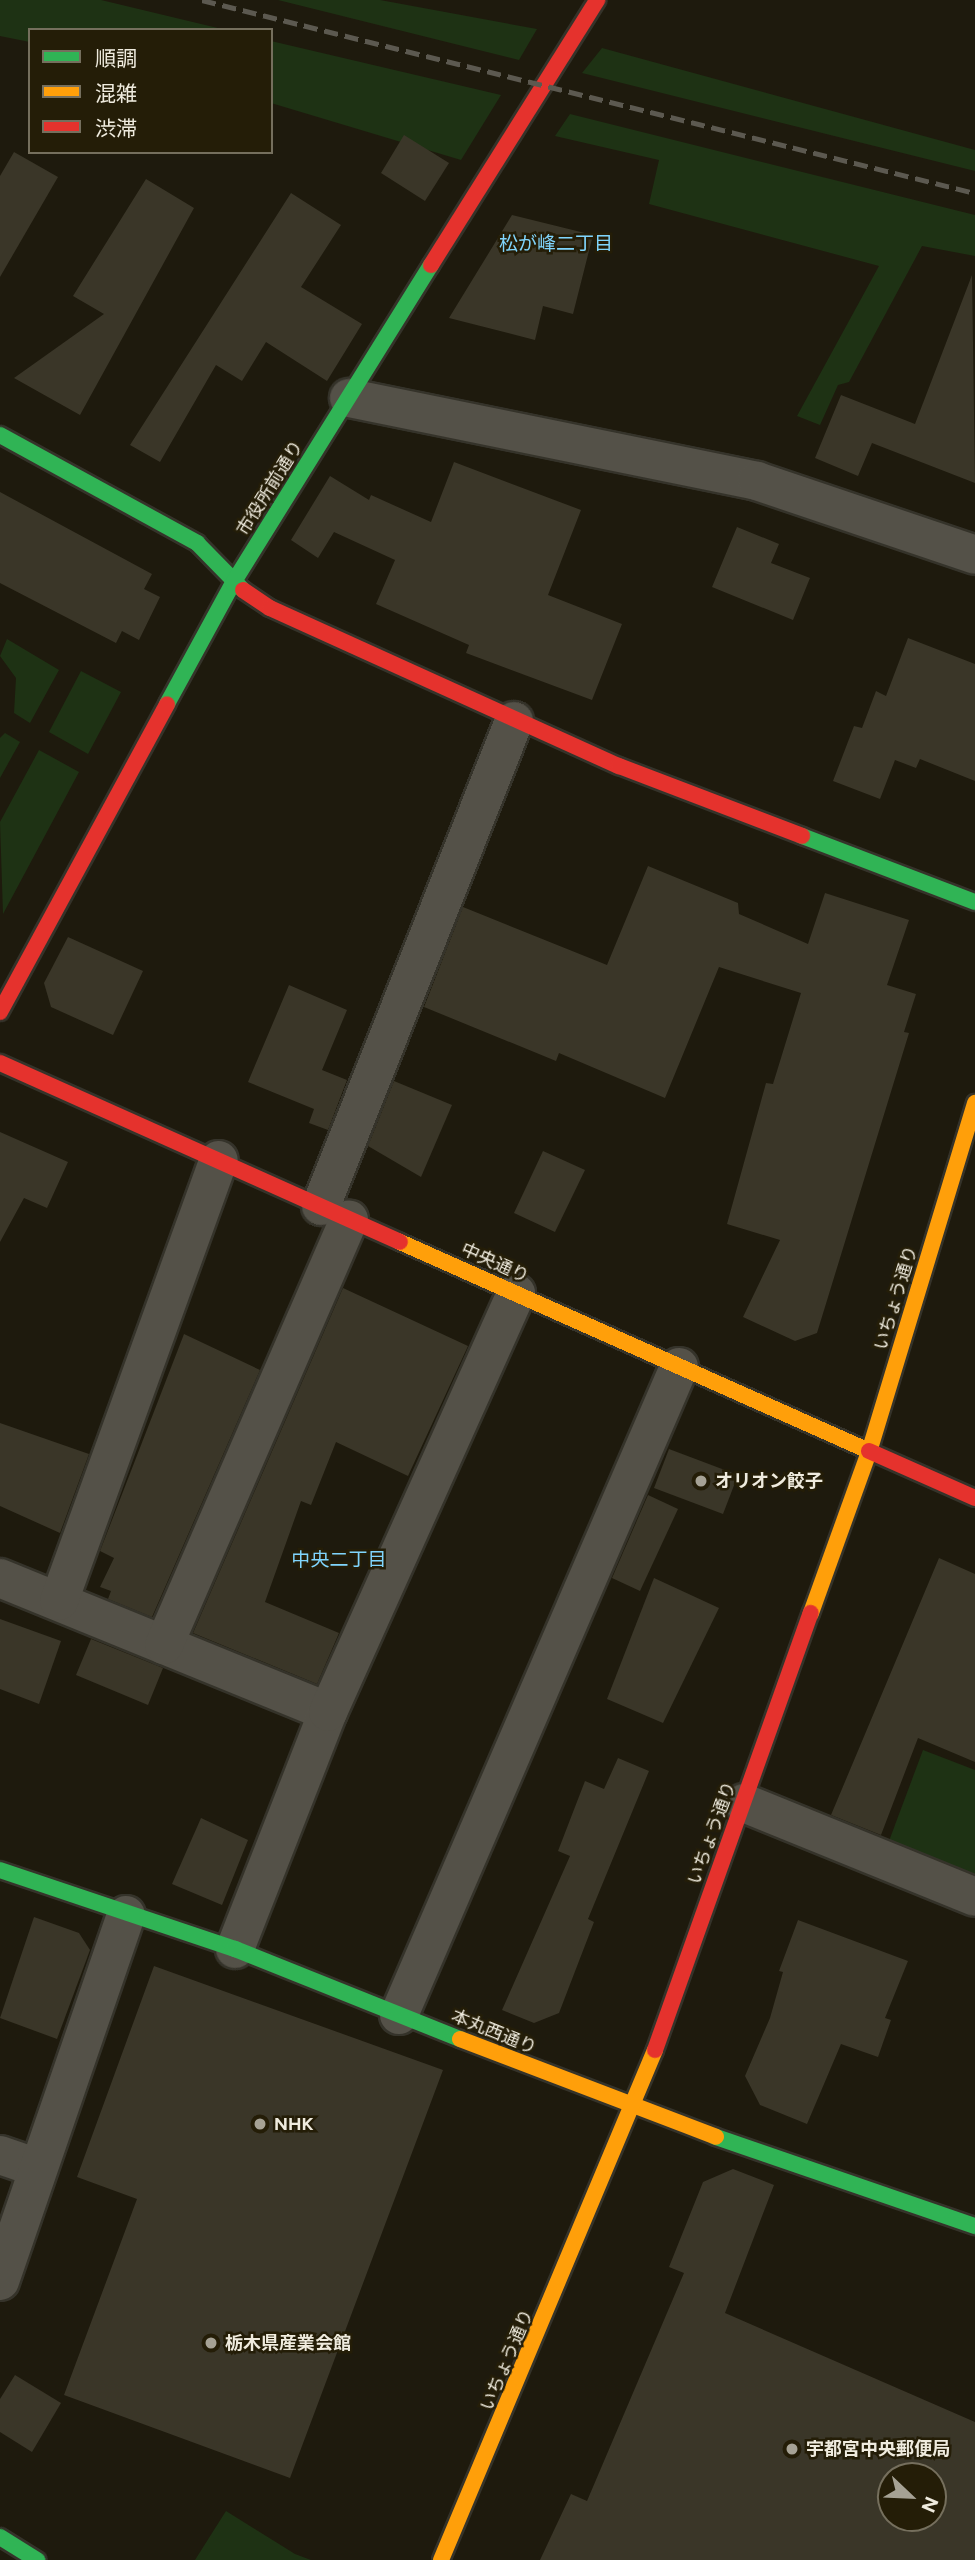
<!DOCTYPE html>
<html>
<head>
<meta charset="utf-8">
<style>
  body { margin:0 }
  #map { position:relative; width:975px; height:2560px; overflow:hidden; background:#1e1a0d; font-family:Figtree,"Noto Sans JP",sans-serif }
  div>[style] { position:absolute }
  .green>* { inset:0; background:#1e3214 }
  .building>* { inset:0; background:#3a3628 }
  .roads { filter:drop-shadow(2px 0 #35332a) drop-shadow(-2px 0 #35332a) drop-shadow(0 2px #35332a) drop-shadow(0 -2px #35332a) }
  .street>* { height:38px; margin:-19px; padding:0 19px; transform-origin:19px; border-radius:19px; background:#545148 }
  .fast>* { height:16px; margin:-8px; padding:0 8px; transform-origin:8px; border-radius:8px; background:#30b455 }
  .slow>* { height:16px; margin:-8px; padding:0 8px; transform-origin:8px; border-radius:8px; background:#ff9f0a }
  .jam>* { height:16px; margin:-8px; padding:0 8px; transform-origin:8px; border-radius:8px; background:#e5322d }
  .rail>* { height:5px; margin-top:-2.5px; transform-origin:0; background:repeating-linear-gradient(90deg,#5c5950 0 14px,transparent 0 21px) }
  .dots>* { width:19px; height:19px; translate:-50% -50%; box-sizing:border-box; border:4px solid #241d07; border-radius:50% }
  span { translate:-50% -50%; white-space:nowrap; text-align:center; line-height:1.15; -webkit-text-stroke:5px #241d07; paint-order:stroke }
  .street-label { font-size:18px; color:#efebde }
  .poi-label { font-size:18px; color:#efebde; font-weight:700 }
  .left { translate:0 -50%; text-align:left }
  .neighbourhood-label { font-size:19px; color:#80d5fd }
  .legend { position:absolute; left:28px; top:28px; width:245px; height:126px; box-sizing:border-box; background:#241d07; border:2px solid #756f5d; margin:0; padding:9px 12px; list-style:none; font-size:21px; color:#efebde }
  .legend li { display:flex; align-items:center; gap:14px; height:35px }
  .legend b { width:35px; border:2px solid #756f5d }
  .north { position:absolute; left:877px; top:2462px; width:70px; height:70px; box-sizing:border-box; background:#241d07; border:2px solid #756f5d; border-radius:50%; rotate:113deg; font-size:19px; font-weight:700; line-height:28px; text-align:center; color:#efebde }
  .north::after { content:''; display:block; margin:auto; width:24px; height:32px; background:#a6a295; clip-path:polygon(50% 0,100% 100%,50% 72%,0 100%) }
</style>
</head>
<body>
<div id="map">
  <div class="green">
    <div style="clip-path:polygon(0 0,101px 0,226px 30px,30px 30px,30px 42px,0 36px)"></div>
    <div style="clip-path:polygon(278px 0,380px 0,537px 29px,519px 60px)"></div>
    <div style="clip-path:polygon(271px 41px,501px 95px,461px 160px,271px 103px)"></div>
    <div style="clip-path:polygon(602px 48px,975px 150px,975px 171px,582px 73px)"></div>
    <div style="clip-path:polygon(570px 114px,975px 215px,975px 256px,922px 246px,849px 382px,838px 385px,820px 425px,797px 416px,879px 266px,649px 204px,659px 160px,555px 136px)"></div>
    <div style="clip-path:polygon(7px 639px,59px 670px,30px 723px,14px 713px,16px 678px,0 656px)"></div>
    <div style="clip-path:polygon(81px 671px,121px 692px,88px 754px,49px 732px)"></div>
    <div style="clip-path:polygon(5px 733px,20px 742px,0 778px,0 738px)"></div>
    <div style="clip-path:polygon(39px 750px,79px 772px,3px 914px,0 822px)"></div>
    <div style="clip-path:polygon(923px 1750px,975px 1770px,975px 1874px,889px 1841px)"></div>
    <div style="clip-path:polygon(226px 2511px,295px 2554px,311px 2560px,195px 2560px)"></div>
  </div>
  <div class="building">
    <div style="clip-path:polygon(404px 135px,449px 163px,425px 201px,381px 173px)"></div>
    <div style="clip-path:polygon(14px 152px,58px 177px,0 277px,0 176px)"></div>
    <div style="clip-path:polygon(146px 179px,194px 208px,80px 415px,14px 378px,104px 314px,73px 296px)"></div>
    <div style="clip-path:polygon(291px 193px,341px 225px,301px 287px,362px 324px,327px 381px,266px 342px,242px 381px,216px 365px,160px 462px,130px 445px)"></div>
    <div style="clip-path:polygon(512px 215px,593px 235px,573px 314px,543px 306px,535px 340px,449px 318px)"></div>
    <div style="clip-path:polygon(972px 275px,975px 483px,872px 443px,858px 476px,815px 458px,841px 395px,915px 424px)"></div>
    <div style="clip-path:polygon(454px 462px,581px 510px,548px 595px,622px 624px,592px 700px,466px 653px,469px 645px,376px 604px,395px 560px,334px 532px,318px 558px,291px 540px,330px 476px,369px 500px,371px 495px,431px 522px)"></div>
    <div style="clip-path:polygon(0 492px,152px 574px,144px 589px,160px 597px,139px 640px,122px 631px,116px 643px,0 583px)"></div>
    <div style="clip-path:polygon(737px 527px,779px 544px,771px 563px,810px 578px,793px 620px,712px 587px)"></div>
    <div style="clip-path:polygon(908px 638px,975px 664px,975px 781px,920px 759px,916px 768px,895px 760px,880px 799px,833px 781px,854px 726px,862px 728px,876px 691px,886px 696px)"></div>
    <div style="clip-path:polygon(648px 866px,738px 903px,739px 914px,808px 944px,825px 893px,909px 920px,887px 985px,916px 994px,904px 1032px,909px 1033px,817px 1333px,795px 1341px,743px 1317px,780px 1240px,727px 1224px,766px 1083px,773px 1084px,801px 993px,719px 967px,665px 1098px,559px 1053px,556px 1061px,424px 1007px,463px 907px,607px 965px)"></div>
    <div style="clip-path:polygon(68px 937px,143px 971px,113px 1035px,51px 1007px,44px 983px)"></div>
    <div style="clip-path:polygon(289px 985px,347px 1010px,322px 1070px,347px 1080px,328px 1130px,309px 1123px,314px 1109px,248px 1082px)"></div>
    <div style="clip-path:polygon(394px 1081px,452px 1105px,421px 1177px,368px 1146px)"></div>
    <div style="clip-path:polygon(0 1132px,68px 1162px,47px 1208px,24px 1198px,0 1242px)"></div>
    <div style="clip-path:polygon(543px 1151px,585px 1170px,555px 1232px,514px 1213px)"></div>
    <div style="clip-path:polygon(343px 1288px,468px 1346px,408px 1476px,336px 1442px,311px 1505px,301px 1501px,265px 1602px,339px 1633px,317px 1684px,193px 1633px)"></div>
    <div style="clip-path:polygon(184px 1334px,260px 1370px,152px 1617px,108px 1599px,111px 1591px,100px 1587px,114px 1558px,100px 1551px)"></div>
    <div style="clip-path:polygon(0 1423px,89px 1454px,60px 1533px,0 1506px)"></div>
    <div style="clip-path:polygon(669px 1449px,738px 1475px,723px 1514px,654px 1488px)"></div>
    <div style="clip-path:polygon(648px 1495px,678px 1509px,640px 1591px,612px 1578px)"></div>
    <div style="clip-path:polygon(939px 1558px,975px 1574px,975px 1762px,918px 1738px,881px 1835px,831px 1815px)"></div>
    <div style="clip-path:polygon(654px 1578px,719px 1608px,663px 1723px,607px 1699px)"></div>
    <div style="clip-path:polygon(0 1619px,61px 1641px,39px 1704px,0 1689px)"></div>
    <div style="clip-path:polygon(91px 1639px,163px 1668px,148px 1705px,76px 1675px)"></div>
    <div style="clip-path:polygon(618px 1758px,649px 1771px,588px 1919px,594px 1922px,559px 2013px,534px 2023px,502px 2010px,570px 1856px,558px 1851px,585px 1781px,604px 1789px)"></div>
    <div style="clip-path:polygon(201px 1818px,248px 1840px,222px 1905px,172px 1884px)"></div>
    <div style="clip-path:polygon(34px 1917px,79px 1933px,90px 1950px,57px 2039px,0 2018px)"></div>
    <div style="clip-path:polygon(798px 1920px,908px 1961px,885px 2018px,891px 2020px,878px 2057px,841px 2044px,807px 2124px,760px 2105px,745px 2076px,770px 2018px,783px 1972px,779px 1971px)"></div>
    <div style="clip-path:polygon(154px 1966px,443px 2070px,290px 2478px,64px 2395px,137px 2199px,77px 2177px)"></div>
    <div style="clip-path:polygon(evenodd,733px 2169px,774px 2185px,725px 2313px,975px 2422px,975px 2560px,540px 2560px,571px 2494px,587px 2501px,684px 2273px,669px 2267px,703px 2182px,733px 2169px,891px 2476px,933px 2476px,933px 2518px,891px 2518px,891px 2476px)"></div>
    <div style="clip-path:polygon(15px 2375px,61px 2403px,32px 2452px,0 2432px,0 2399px)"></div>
  </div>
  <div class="roads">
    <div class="street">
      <div style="left:349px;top:398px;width:416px;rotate:11.5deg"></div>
      <div style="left:757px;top:481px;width:230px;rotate:18.7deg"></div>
      <div style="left:321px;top:1206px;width:522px;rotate:-68.3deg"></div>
      <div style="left:0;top:1578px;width:354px;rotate:22.2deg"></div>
      <div style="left:59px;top:1601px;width:469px;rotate:-70.1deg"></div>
      <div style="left:164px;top:1645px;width:464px;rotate:-66.5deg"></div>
      <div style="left:744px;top:1803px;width:249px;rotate:22.1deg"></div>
      <div style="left:235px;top:1949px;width:255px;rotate:-68.6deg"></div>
      <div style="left:328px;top:1712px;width:459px;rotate:-65.8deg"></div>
      <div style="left:399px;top:2015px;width:706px;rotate:-66.63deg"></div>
      <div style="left:0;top:2155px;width:40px;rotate:18.9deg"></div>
      <div style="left:0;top:2281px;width:387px;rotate:-71deg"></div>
    </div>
    <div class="fast">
      <div style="left:0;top:435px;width:225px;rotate:28.7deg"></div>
      <div style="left:197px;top:543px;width:66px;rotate:45.6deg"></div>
      <div style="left:167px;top:704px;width:138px;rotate:-61.4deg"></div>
      <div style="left:233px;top:583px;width:375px;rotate:-58.1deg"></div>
      <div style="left:802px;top:836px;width:185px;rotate:20.9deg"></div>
      <div style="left:0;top:1870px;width:248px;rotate:18.6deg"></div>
      <div style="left:235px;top:1949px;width:242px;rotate:21.8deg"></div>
      <div style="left:716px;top:2137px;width:274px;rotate:19deg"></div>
      <div style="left:0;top:2537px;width:44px;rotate:31.9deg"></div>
    </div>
    <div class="slow">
      <div style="left:400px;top:1242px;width:513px;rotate:24.02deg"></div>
      <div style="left:811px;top:1613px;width:171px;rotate:-70.2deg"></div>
      <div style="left:869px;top:1452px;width:365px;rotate:-73.1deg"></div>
      <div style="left:460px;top:2039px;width:274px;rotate:20.9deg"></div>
      <div style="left:441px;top:2560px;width:553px;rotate:-67.24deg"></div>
    </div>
    <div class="jam">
      <div style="left:431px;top:265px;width:313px;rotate:-57.9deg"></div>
      <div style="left:243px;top:590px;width:32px;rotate:34deg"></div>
      <div style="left:270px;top:608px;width:383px;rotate:24.4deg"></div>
      <div style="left:619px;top:766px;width:196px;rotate:20.9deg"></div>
      <div style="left:0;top:1012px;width:350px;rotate:-61.5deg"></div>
      <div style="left:0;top:1063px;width:438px;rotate:24.1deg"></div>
      <div style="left:869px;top:1451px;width:116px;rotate:23.9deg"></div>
      <div style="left:655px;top:2050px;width:464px;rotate:-70.4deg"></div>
    </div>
  </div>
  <div class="rail">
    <div style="left:202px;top:0;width:797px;rotate:14.02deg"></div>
  </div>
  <div class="dots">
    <div style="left:701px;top:1481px;background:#a6a295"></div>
    <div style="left:260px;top:2124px;background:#a6a295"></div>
    <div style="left:211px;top:2343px;background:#a6a295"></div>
    <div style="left:792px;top:2449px;background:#a6a295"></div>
  </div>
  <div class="street-label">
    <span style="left:270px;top:488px;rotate:-58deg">市役所前通り</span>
    <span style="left:495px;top:1263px;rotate:24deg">中央通り</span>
    <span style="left:896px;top:1298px;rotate:-73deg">いちょう通り</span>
    <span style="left:712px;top:1833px;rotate:-70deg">いちょう通り</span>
    <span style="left:494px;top:2032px;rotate:22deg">本丸西通り</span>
    <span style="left:507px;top:2360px;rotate:-67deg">いちょう通り</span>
  </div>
  <div class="poi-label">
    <span class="left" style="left:715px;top:1481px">オリオン餃子</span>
    <span class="left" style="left:274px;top:2124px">NHK</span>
    <span class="left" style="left:225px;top:2343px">栃木県産業会館</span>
    <span class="left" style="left:806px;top:2449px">宇都宮中央郵便局</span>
  </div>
  <div class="neighbourhood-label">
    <span style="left:556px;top:244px">松が峰二丁目</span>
    <span style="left:339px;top:1560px">中央二丁目</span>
  </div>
  <ul class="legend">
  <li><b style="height:9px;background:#30b455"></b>順調</li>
  <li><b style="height:9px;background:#ff9f0a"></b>混雑</li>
  <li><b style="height:9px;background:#e5322d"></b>渋滞</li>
  </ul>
  <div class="north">N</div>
</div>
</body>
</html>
